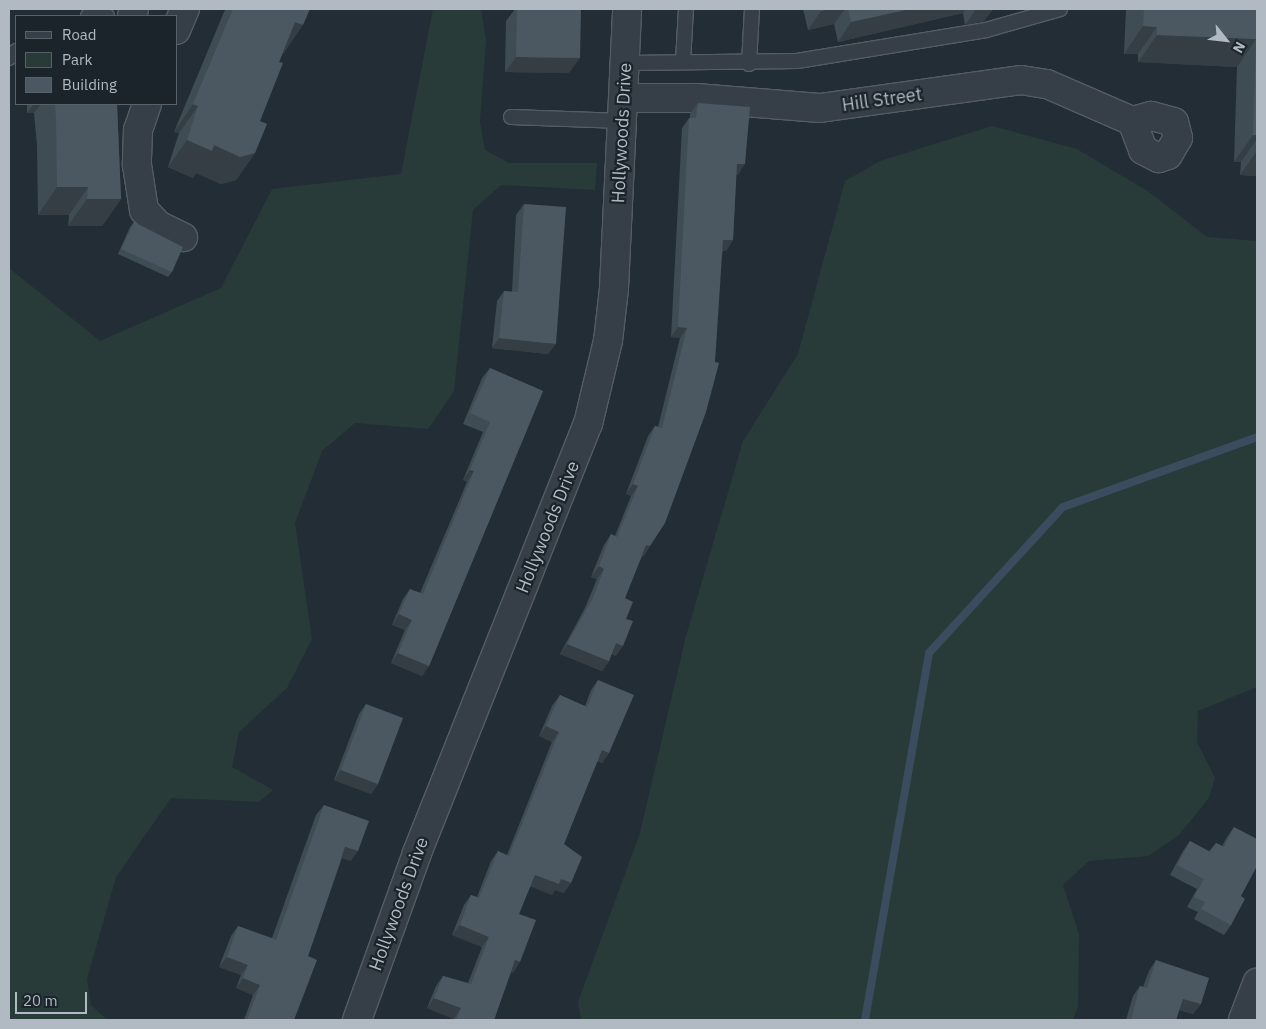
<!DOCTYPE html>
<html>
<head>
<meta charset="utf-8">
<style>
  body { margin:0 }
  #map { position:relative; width:1266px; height:1029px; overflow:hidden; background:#232d36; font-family:"IBM Plex Sans",sans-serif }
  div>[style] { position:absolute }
  .green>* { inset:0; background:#283b39 }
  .stream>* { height:8px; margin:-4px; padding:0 4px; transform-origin:4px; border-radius:4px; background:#3a4c5d }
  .roads { filter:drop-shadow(1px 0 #545d64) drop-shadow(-1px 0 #545d64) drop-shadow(0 1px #545d64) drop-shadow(0 -1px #545d64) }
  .lane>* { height:14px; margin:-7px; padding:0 7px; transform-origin:7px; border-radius:7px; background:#363f47 }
  .street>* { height:28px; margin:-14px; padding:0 14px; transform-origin:14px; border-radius:14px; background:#363f47 }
  .wall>* { inset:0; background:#404c53 }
  .shaded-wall>* { inset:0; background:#343e44 }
  .building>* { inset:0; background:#4b5861 }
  span { translate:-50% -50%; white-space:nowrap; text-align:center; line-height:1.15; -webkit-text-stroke:4.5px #1c242b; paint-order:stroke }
  .street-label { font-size:18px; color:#b1bac3 }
  .frame { position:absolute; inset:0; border:10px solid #b1bac3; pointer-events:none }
  .legend { position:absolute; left:15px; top:15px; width:162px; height:90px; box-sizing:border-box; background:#1c242b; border:1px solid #586068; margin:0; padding:6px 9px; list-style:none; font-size:15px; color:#b1bac3 }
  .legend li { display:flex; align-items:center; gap:10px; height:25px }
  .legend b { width:25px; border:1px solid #586068 }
  .north { position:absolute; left:1201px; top:15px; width:50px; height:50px; -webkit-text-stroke:4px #1c242b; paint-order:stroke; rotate:119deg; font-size:14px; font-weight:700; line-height:20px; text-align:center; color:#b1bac3 }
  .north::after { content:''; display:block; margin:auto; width:18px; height:22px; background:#b1bac3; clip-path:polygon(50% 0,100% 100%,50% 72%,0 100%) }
  .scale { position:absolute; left:15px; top:992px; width:72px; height:22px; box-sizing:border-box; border:2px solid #b1bac3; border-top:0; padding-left:6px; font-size:15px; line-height:18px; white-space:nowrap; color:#b1bac3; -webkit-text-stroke:4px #1c242b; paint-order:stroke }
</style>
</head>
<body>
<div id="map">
  <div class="green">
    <div style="clip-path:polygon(433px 9px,481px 9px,486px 40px,480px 122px,485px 150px,509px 163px,597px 163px,595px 190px,501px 185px,473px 210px,454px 391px,428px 429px,355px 423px,322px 451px,295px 523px,312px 639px,287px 688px,239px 732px,232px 767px,273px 790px,259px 802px,171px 798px,116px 877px,87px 979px,91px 1005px,107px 1020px,9px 1020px,9px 268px,100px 341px,221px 288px,272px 189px,401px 174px)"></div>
    <div style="clip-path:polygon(992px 126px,1077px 149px,1149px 192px,1207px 237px,1257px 241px,1257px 687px,1198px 711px,1197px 742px,1215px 778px,1209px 798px,1179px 835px,1148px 856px,1089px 861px,1063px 885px,1079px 934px,1078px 1006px,1073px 1020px,581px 1020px,578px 1002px,640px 833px,686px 636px,743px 441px,798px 354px,845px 181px,880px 161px)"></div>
  </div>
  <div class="stream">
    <div style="left:865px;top:1020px;width:373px;rotate:-80.1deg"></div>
    <div style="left:929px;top:653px;width:198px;rotate:-47.5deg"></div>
    <div style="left:1063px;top:507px;width:206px;rotate:-19.8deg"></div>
  </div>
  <div class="roads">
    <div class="lane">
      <div style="left:88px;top:16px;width:19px"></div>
      <div style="left:9px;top:58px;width:10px;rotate:-45deg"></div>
      <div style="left:683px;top:62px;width:53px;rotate:-86.8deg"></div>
      <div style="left:626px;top:63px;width:171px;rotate:-0.7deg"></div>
      <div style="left:797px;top:61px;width:192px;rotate:-9.3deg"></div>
      <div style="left:986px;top:30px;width:77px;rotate:-15.8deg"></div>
      <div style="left:749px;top:64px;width:55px;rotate:-86.9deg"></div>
      <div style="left:511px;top:117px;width:112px;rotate:2deg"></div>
    </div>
    <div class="street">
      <div style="left:132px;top:16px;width:7px;rotate:-74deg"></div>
      <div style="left:176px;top:30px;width:23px;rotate:-67deg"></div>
      <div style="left:624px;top:98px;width:72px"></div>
      <div style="left:696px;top:98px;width:124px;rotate:4.6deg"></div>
      <div style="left:820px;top:108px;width:203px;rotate:-7.9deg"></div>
      <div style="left:1021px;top:80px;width:26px;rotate:9deg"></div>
      <div style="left:1047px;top:84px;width:93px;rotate:23.5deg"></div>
      <div style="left:1132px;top:121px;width:31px;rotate:69deg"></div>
      <div style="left:1143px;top:150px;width:18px;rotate:27deg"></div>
      <div style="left:1159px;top:158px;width:9px;rotate:-18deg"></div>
      <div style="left:1168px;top:155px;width:20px;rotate:-60deg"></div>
      <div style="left:1178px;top:138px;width:16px;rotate:-104deg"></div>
      <div style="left:1174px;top:122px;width:24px;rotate:-165deg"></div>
      <div style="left:1151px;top:116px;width:20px;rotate:165deg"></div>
      <div style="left:147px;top:104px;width:28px;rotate:109deg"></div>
      <div style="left:138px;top:130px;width:35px;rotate:92deg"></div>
      <div style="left:137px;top:165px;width:46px;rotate:81.2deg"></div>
      <div style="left:144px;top:210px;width:21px;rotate:47deg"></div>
      <div style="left:158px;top:225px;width:28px;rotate:26deg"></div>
      <div style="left:357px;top:1020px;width:177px;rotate:-70.2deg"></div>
      <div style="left:417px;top:853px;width:462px;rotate:-68.3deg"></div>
      <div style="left:588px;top:424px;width:85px;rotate:-76.5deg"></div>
      <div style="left:608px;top:341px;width:53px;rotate:-83.5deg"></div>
      <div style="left:614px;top:288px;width:279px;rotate:-87.3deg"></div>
      <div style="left:1243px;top:1020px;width:40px;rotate:-69deg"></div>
    </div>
  </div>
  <div class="wall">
    <div style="clip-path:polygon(226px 9px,310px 9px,284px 53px,283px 52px,279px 62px,260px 121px,255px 153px,236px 180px,221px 184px,196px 173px,193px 178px,168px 167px,179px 133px,174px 132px,224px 12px)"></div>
    <div style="clip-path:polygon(515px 9px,581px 9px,569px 73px,505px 72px,506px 21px)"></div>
    <div style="clip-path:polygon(803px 9px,993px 9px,984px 21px,965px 25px,963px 13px,838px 42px,834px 24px,808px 30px)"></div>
    <div style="clip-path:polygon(1126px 9px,1257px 9px,1257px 176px,1240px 175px,1241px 162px,1234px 162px,1237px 67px,1138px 62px,1138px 54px,1124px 54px)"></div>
    <div style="clip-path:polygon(698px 103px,738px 175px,736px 175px,733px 240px,726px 251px,723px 250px,650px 546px,643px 557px,642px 556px,625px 598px,626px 619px,616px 656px,611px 654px,609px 661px,602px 671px,560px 654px,585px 608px,597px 579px,591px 577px,604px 545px,611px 534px,615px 536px,631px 496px,626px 494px,648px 436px,655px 426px,658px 427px,680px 338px,671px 337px,682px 128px,689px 118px,690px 118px,690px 114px)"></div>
    <div style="clip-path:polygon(27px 104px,117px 104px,121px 199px,102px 226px,68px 226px,69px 215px,38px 215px,37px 145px,34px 113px,27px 113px)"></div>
    <div style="clip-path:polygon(524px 204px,548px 354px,492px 348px,497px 301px,504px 291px,512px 292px,516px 215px)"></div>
    <div style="clip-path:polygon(134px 222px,172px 272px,168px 277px,118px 254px,130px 227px)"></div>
    <div style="clip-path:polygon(490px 368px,543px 391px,429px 666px,422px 676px,391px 663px,405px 630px,392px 625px,403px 599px,410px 589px,420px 593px,467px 482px,463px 480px,483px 432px,463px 424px,482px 378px)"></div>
    <div style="clip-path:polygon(598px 680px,609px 753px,602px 763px,597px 761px,564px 844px,564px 893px,555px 890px,552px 895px,530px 886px,519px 914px,513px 973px,511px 972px,494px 1020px,453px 1020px,454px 1019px,427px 1008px,436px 986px,443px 976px,468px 983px,482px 947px,452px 935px,464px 905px,471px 895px,477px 897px,491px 861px,498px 851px,507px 855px,552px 742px,539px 736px,552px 706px,560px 695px,585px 706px,591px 690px)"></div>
    <div style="clip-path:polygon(366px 704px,378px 784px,371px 794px,334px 780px,359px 714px)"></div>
    <div style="clip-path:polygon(324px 805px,351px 861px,342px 858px,308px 956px,294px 1020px,295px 1020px,244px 1020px,253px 995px,236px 988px,241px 975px,219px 967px,231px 936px,238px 926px,272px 938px,316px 815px)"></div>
    <div style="clip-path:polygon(1234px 827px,1241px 896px,1231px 925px,1224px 935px,1194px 919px,1198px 912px,1187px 907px,1197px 889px,1170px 875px,1183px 851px,1190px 841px,1209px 851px,1216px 843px,1222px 846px,1227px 837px)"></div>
    <div style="clip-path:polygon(1156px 960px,1201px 1004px,1193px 1014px,1179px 1010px,1176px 1020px,1126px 1020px,1133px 996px,1140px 986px,1143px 987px,1149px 971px)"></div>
  </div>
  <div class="shaded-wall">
    <div style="clip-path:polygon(830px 9px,845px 9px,834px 24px,808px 30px,821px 11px)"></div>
    <div style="clip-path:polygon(910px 9px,966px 9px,963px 13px,838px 42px,851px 22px)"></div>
    <div style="clip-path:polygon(976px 9px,993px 9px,984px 21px,965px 25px)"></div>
    <div style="clip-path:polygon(295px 22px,303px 25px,284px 53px,276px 49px)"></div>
    <div style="clip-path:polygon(1143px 26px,1157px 27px,1138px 54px,1124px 54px)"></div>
    <div style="clip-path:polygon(1157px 35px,1256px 39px,1237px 67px,1138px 62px)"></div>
    <div style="clip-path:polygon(516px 57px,580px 58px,569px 73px,505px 72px)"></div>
    <div style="clip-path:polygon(34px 104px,41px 104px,34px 113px,27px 113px)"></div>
    <div style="clip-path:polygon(193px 104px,198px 106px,179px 133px,174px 132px)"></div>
    <div style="clip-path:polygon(1253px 135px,1257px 135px,1257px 139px,1241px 162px,1234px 162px)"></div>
    <div style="clip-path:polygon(187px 140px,214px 145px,255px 153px,236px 180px,221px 184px,196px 173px,193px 178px,168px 167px)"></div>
    <div style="clip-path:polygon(1257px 151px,1257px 176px,1240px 175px)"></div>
    <div style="clip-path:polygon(737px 164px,745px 164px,738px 175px,730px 174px)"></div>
    <div style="clip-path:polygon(57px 187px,88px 187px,69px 215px,38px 215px)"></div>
    <div style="clip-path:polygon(87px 199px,121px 199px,102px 226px,68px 226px)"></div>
    <div style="clip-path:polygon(723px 240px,733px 240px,726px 251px,716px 250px)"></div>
    <div style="clip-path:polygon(678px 327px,687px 328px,680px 338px,671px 337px)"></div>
    <div style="clip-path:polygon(499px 338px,556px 344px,548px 354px,492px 348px)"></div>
    <div style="clip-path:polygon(470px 470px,474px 471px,467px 482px,463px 480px)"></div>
    <div style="clip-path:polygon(633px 484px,638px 486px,631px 496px,626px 494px)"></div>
    <div style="clip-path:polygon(646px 545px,650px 546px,643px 557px,639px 555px)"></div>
    <div style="clip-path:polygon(599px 566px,604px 569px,597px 579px,591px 577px)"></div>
    <div style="clip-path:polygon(399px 614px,412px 620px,405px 630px,392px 625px)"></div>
    <div style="clip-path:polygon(616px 643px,623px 646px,616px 656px,609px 653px)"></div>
    <div style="clip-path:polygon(567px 644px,609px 661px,602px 671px,560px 654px)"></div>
    <div style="clip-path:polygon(398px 653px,429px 666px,422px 676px,391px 663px)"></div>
    <div style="clip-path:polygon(546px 726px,559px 732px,552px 742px,539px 736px)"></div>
    <div style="clip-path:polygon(602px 750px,609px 753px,602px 763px,594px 760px)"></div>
    <div style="clip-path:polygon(341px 770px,378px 784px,371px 794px,334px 780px)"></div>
    <div style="clip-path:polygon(345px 847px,358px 851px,351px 861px,338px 857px)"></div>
    <div style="clip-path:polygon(535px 875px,561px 879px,571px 883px,564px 893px,555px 890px,552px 895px,527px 885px)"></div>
    <div style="clip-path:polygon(460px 925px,489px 937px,482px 947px,452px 935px)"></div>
    <div style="clip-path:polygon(227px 957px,248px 965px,241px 975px,219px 967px)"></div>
    <div style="clip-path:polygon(515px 960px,520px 962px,513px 973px,508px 971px)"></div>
    <div style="clip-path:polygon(243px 978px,260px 985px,253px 995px,236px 988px)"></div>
    <div style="clip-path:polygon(434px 998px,461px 1008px,454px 1019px,427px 1008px)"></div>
    <div style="clip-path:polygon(1183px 999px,1201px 1004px,1193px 1014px,1176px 1009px)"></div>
  </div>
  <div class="building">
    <div style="clip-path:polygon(233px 9px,310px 9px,303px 25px,295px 22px,279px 62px,283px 63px,260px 121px,267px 124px,255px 153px,240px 157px,214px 145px,212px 151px,187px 140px,198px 106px,193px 104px)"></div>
    <div style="clip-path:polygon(517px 9px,581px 9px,580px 58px,516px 57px)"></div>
    <div style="clip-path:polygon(821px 9px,830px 9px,821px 11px)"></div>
    <div style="clip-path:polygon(848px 9px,910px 9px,851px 22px)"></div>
    <div style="clip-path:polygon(1144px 9px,1257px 9px,1257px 135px,1253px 135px,1256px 39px,1157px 35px,1157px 27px,1143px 26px)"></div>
    <div style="clip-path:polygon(698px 103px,750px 107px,745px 164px,737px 164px,733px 240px,723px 240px,715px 362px,719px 363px,706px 412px,665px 523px,650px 546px,646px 545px,625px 598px,633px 602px,626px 619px,633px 621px,623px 646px,616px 643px,609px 661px,567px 644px,593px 598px,604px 569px,599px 566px,611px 534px,617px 537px,638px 486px,633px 484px,655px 426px,662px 428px,687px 328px,678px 327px,689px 118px,696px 118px)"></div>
    <div style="clip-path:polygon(55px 104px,117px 104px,121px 199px,87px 199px,88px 187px,57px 187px,56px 118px)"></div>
    <div style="clip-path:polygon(524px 204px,566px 207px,556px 344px,499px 338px,504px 291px,518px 292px)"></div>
    <div style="clip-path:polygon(134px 222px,183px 247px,172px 272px,121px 249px)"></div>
    <div style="clip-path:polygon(490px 368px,543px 391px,429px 666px,398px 653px,412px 620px,399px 614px,410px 589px,423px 594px,474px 471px,470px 470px,490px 422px,470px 413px)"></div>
    <div style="clip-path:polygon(598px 680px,634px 695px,609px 753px,602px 750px,564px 844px,582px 857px,571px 883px,561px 879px,559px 884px,535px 875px,519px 914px,536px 920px,520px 962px,515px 960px,494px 1020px,456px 1020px,461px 1008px,434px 998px,443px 976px,471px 984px,489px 937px,460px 925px,471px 895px,479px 898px,498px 851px,509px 856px,559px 732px,546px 726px,560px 695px,587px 707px)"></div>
    <div style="clip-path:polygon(366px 704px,403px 718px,378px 784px,341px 770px)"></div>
    <div style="clip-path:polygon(324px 805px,369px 821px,358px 851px,345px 847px,308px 956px,317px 960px,294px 1020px,295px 1020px,247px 1020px,260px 985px,243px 978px,248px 965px,227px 957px,238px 926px,276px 940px)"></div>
    <div style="clip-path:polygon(1234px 827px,1257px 839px,1257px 866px,1241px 896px,1245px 899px,1231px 925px,1201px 909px,1205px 902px,1194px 897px,1204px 879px,1177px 865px,1190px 841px,1210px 852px,1216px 843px,1224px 847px)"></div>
    <div style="clip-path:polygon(1156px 960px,1209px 978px,1201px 1004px,1183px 999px,1176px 1020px,1131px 1020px,1140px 986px,1147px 988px)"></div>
  </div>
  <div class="street-label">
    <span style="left:882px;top:100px;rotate:-8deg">Hill Street</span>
    <span style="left:622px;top:133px;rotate:-87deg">Hollywoods Drive</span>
    <span style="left:548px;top:527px;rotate:-68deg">Hollywoods Drive</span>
    <span style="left:399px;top:904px;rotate:-70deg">Hollywoods Drive</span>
  </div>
  <div class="frame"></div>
  <ul class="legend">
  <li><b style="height:6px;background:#363f47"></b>Road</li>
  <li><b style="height:14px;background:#283b39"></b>Park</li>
  <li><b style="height:14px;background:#4b5861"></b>Building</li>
  </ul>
  <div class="north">N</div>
  <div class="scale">20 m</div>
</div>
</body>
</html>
